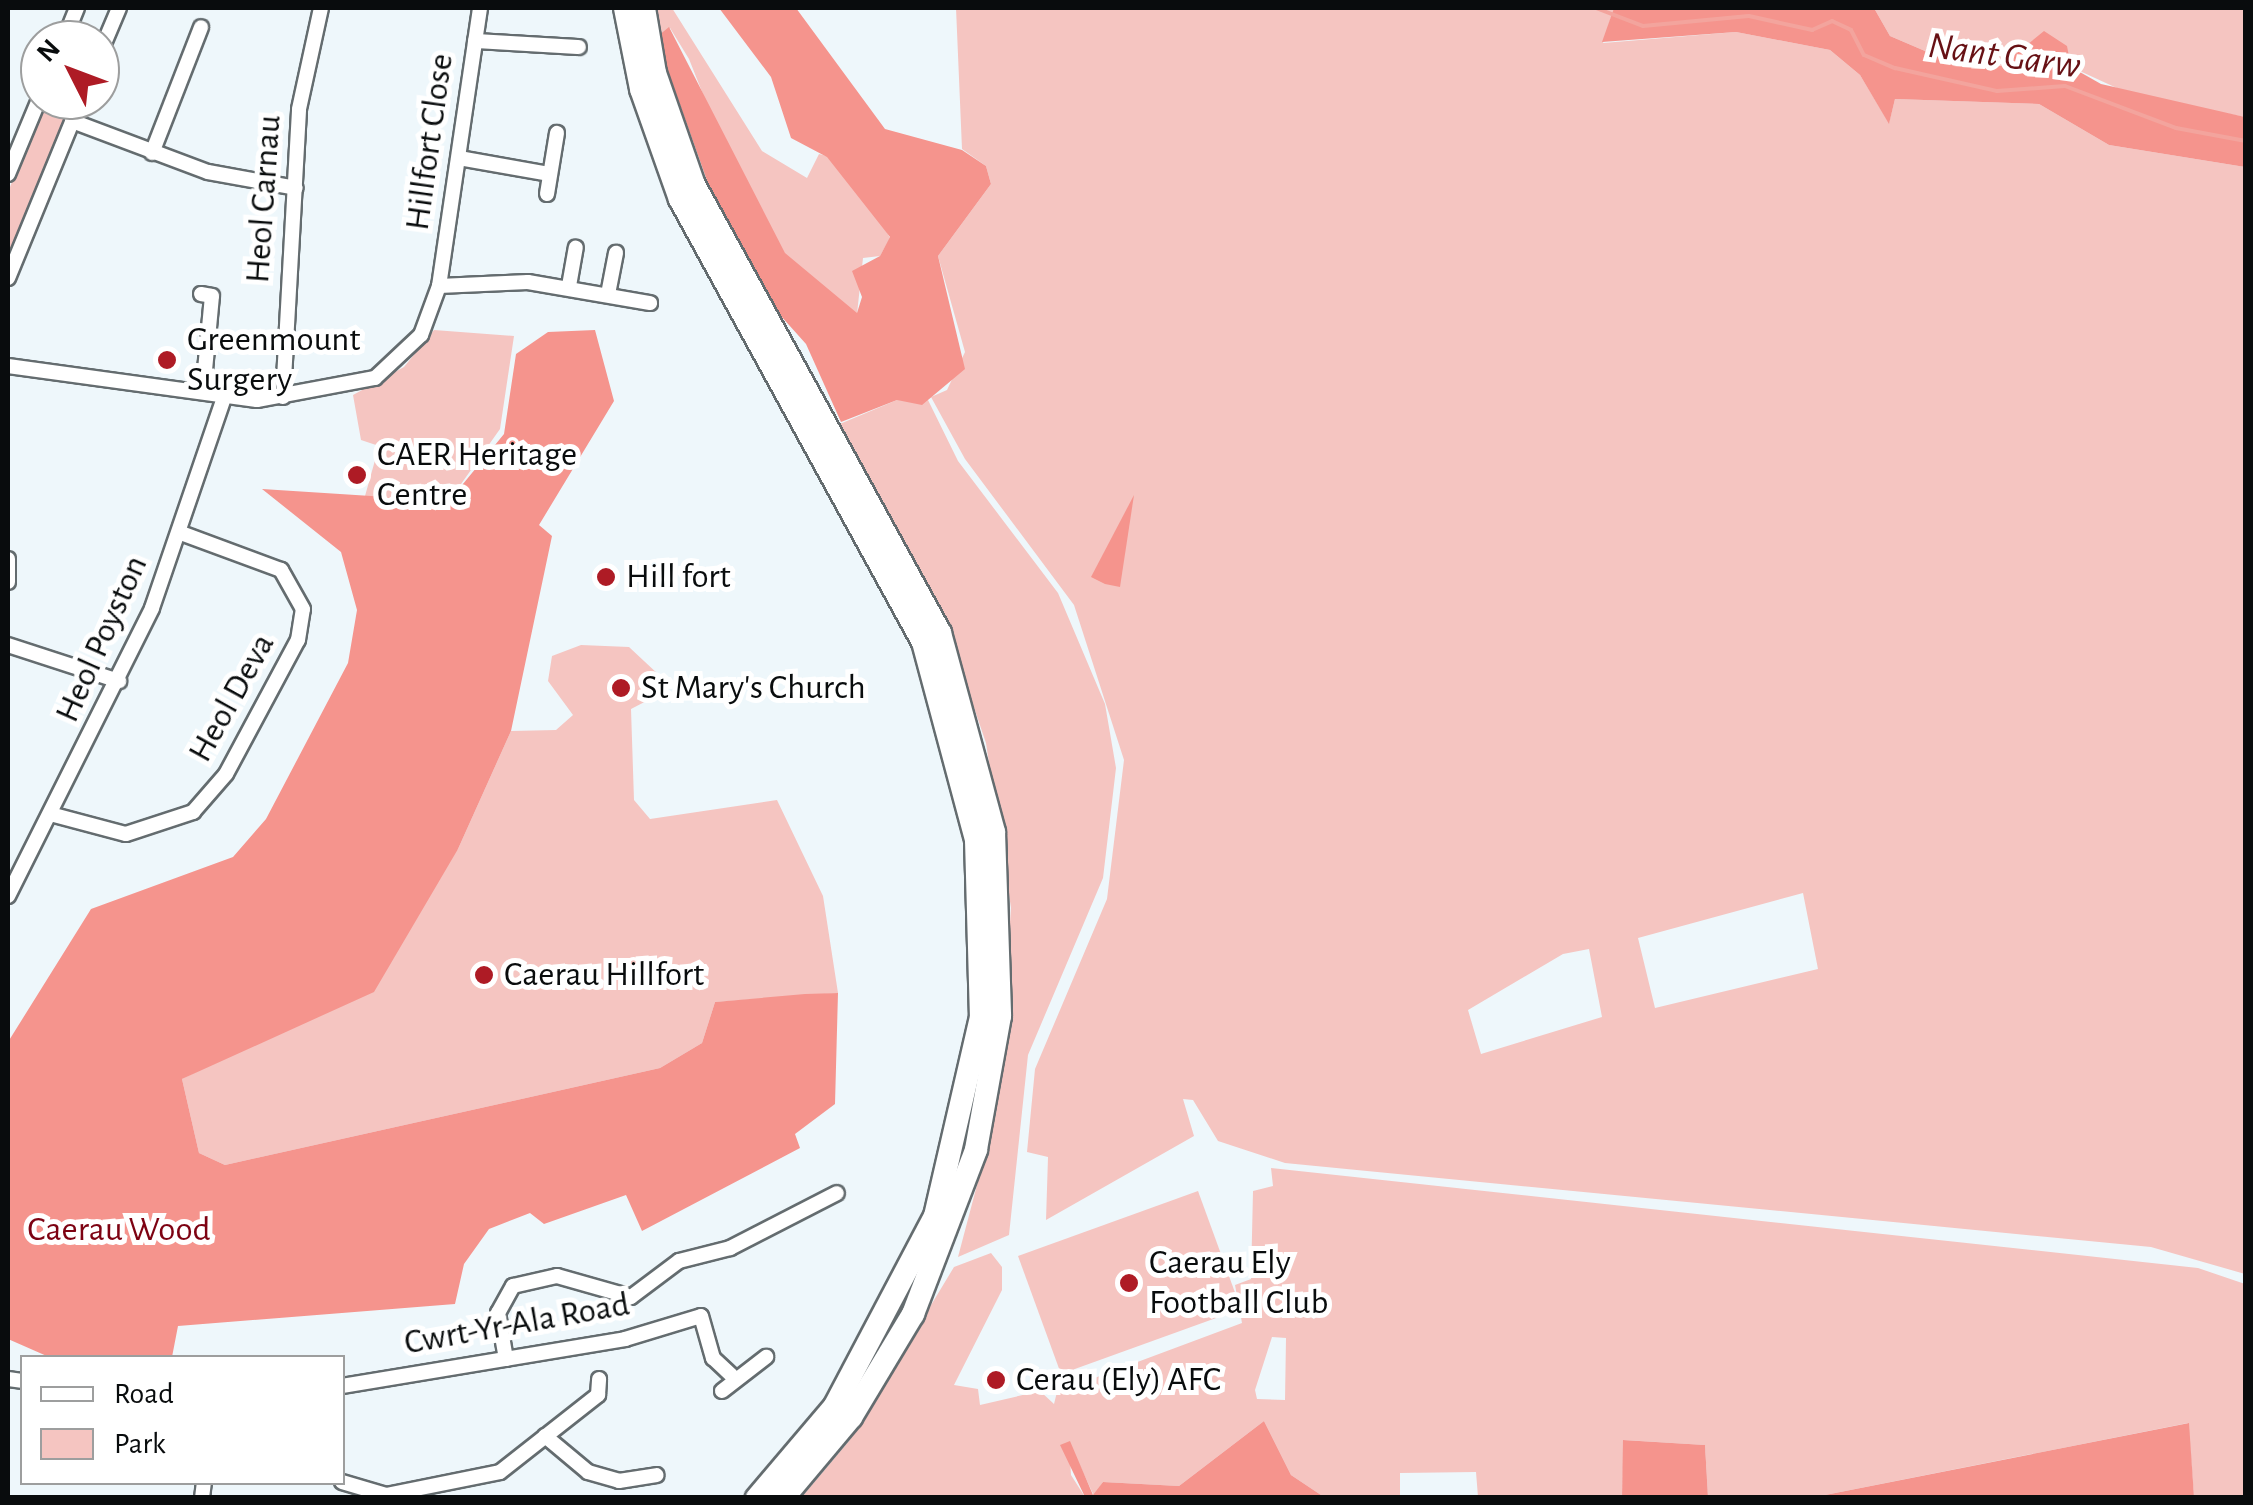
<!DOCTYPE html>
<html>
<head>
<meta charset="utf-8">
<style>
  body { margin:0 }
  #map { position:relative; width:2253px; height:1505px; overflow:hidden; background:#eef7fb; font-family:"Alegreya Sans",sans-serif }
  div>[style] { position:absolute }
  .green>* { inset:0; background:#f5c5c1 }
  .forest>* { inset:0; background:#f5948d }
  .stream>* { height:4px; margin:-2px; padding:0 2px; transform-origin:2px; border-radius:2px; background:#f3a49d }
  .roads { filter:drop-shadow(2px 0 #646c6f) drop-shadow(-2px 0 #646c6f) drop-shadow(0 2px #646c6f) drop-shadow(0 -2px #646c6f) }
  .street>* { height:14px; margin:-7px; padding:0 7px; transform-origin:7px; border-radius:7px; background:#fff }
  .primary>* { height:22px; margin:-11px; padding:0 11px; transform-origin:11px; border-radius:11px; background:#fff }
  .dots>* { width:28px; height:28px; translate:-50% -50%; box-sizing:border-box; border:5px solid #fff; border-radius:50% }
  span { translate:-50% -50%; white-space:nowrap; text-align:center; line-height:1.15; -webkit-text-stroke:10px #fff; paint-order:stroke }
  .street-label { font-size:35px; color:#090c0d }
  .poi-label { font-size:35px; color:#090c0d }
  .left { translate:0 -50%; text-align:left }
  .park-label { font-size:35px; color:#7d0212 }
  .water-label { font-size:38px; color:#671115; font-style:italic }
  .frame { position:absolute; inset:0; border:10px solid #090c0d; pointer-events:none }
  .legend { position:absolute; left:20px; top:1355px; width:325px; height:130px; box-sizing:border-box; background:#fff; border:2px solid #9d9e9e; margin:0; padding:12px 18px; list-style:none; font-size:30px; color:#090c0d }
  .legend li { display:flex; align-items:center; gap:20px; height:50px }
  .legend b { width:50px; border:2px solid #9d9e9e }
  .north { position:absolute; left:20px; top:20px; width:100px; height:100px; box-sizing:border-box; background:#fff; border:2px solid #9d9e9e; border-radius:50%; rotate:312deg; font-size:28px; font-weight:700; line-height:40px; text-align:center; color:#090c0d }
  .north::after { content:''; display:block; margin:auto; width:35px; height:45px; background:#ae1b25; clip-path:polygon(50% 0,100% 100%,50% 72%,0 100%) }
</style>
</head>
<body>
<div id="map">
  <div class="green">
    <div style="clip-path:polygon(653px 8px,672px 8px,762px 151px,807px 178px,819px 154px,827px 156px,881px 221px,890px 238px,880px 256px,863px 258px,857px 314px,785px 254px,728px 157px,689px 59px,670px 28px,658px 36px)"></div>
    <div style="clip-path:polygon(evenodd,956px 8px,1614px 8px,1603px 43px,1736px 32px,1830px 50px,1860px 75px,1889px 123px,1895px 99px,2039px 104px,2109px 145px,2245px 167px,2245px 1274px,2151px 1247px,1285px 1163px,1218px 1141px,1193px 1100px,1183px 1099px,1194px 1136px,1046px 1220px,1048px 1157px,1027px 1152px,1035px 1069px,1107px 899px,1124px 760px,1074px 605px,965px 459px,931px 397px,947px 390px,965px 352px,938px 256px,991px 184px,986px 166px,962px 149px,956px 8px,1803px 893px,1818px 969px,1655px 1008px,1638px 938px,1803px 893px,956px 8px,1589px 949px,1602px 1017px,1481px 1054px,1468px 1010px,1563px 954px,1589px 949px)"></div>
    <div style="clip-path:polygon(1874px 8px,2245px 8px,2245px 117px,2132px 95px,2071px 67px,1960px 66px,1890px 36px)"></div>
    <div style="clip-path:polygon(44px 100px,74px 100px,8px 262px,8px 192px)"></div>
    <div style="clip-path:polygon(434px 330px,514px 336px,500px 429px,449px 501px,365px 496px,379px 446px,361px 440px,353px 395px,404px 367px)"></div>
    <div style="clip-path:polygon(897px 400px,928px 400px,958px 461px,1058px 593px,1105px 704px,1116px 768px,1103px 878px,1028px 1055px,1009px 1235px,958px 1257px,996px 1113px,1011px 908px,986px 743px,948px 631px,835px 426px)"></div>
    <div style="clip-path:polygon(629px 647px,659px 675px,656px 696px,631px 709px,634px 800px,650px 819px,777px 800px,823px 896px,838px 993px,715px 1002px,702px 1043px,660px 1068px,225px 1165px,199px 1153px,182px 1079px,258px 1040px,458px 849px,511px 731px,556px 730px,573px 715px,548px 681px,552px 656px,581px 645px)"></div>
    <div style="clip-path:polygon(evenodd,1271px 1168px,2198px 1268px,2245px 1284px,2245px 1497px,2194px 1497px,2188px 1423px,1815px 1497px,1708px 1497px,1705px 1445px,1624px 1440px,1622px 1497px,1478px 1497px,1476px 1472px,1400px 1473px,1400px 1497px,1324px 1497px,1291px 1475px,1264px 1421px,1179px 1486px,1103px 1482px,1094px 1496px,1069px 1442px,1071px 1475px,1085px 1497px,801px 1498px,849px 1441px,954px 1267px,991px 1253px,1002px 1267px,1002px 1290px,954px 1385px,978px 1389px,980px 1405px,1040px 1391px,1054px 1404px,1057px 1392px,1242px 1323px,1235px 1285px,1251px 1279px,1253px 1191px,1273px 1186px,1271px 1168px,1272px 1337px,1286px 1338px,1285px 1400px,1257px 1399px,1255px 1390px,1272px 1337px)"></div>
    <div style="clip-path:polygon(1198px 1191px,1241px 1309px,1061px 1374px,1018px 1256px)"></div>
  </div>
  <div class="forest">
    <div style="clip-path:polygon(719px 8px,796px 8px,885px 129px,962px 150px,986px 166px,991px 184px,938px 256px,965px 369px,922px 405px,897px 400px,841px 422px,806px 344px,772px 306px,709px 186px,664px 60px,658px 36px,669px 27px,785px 253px,857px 313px,862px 297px,852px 271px,880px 256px,890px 237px,827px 157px,791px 138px,771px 77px)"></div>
    <div style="clip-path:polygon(1614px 8px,1874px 8px,1890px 36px,1960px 66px,2001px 66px,2044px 31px,2067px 46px,2071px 67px,2101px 84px,2245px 117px,2245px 167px,2109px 145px,2039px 104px,1895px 99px,1889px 124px,1860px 75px,1830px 50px,1736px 32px,1602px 42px)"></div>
    <div style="clip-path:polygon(595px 330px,614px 401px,539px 525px,552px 536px,511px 731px,458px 849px,374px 992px,182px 1079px,199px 1153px,225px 1165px,660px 1068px,702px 1043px,715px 1002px,805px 994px,838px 993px,835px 1104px,795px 1134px,800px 1148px,642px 1231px,626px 1195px,544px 1224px,530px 1213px,489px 1229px,464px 1264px,455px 1304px,178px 1326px,172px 1357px,49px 1357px,8px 1339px,8px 1042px,91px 909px,233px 857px,266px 819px,348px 663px,357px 610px,341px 552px,262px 489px,449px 501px,504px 434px,516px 354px,548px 332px)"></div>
    <div style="clip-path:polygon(1134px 495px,1120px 587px,1105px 584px,1091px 577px)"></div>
    <div style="clip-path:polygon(1264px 1421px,1291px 1475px,1324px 1497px,1085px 1497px,1060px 1445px,1070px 1441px,1093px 1495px,1103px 1482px,1179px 1486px)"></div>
    <div style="clip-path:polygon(2189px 1423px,2194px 1497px,1815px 1497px)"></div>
    <div style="clip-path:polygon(1623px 1440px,1705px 1445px,1708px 1497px,1622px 1497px)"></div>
  </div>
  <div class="stream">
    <div style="left:1596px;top:8px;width:50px;rotate:21deg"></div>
    <div style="left:1643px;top:26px;width:106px;rotate:-5.4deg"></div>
    <div style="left:1749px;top:16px;width:65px;rotate:12.5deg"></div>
    <div style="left:1812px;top:30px;width:22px;rotate:-24deg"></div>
    <div style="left:1832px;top:21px;width:21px;rotate:25deg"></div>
    <div style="left:1851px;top:30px;width:28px;rotate:63deg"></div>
    <div style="left:1864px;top:55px;width:34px;rotate:23deg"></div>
    <div style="left:1895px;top:68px;width:105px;rotate:12.7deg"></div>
    <div style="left:1997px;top:91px;width:68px;rotate:-4.2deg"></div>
    <div style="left:2065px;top:86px;width:119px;rotate:20.7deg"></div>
    <div style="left:2176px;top:128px;width:71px;rotate:10.5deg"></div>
  </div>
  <div class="roads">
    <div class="street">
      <div style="left:64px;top:40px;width:35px;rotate:-68deg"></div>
      <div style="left:475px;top:41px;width:104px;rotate:3.3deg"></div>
      <div style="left:100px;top:53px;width:49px;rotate:-67.1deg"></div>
      <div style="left:72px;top:121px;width:145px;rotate:20.6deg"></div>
      <div style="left:208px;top:172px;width:89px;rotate:10.3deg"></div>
      <div style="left:152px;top:153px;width:135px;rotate:-68.7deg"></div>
      <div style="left:459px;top:158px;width:91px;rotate:10.1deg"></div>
      <div style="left:8px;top:174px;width:83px;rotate:-67.4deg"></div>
      <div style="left:547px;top:194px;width:62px;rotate:-80.7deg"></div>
      <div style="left:8px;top:278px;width:192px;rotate:-67.7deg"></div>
      <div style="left:439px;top:286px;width:281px;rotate:-81.6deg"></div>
      <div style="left:569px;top:286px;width:39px;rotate:-80deg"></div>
      <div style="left:609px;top:289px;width:37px;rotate:-79deg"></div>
      <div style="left:201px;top:294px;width:11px;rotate:10deg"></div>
      <div style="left:212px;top:296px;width:95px;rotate:95.4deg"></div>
      <div style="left:8px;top:366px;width:251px;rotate:7.8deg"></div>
      <div style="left:257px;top:400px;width:120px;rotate:-10.6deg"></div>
      <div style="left:375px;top:378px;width:63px;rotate:-43.1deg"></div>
      <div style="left:421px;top:335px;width:52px;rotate:-69.8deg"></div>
      <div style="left:439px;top:286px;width:89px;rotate:-2.6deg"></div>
      <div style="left:528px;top:282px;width:124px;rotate:9.8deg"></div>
      <div style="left:283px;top:397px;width:288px;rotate:-86.8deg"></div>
      <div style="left:299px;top:109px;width:103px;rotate:-77.7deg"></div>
      <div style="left:8px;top:559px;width:23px;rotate:90deg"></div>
      <div style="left:8px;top:645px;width:117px;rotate:18deg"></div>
      <div style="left:54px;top:815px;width:74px;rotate:14.8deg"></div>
      <div style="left:126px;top:834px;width:71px;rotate:-18.2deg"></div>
      <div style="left:193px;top:812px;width:50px;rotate:-49deg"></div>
      <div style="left:226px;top:774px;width:152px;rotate:-61.8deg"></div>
      <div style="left:298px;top:640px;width:31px;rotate:-81deg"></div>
      <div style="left:303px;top:609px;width:45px;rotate:-119.4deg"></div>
      <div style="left:281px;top:570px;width:107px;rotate:-159.7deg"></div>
      <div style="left:8px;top:896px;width:322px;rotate:-63.4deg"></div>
      <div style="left:152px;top:608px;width:225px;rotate:-71.1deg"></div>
      <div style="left:506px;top:1359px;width:47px;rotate:-99.9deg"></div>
      <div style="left:498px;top:1313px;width:31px;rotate:-61deg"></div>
      <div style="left:513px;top:1286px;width:45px;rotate:-12.8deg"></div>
      <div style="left:557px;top:1276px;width:77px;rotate:15.8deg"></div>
      <div style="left:631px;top:1297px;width:60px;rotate:-36.9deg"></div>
      <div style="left:679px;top:1261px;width:53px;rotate:-14.3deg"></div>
      <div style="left:730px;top:1248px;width:120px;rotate:-27.2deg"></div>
      <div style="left:8px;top:1379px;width:14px;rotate:8deg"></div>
      <div style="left:342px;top:1386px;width:287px;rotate:-9.4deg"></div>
      <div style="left:625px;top:1339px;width:79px;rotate:-16.8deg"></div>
      <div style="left:701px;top:1316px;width:44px;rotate:74.1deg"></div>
      <div style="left:713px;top:1358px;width:25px;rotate:43deg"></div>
      <div style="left:722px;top:1391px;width:56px;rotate:-37.7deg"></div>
      <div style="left:545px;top:1436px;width:56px;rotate:39.9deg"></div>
      <div style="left:588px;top:1472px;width:32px;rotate:16deg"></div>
      <div style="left:619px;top:1481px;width:38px;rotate:-9deg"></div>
      <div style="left:342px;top:1482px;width:46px;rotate:16.5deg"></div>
      <div style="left:386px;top:1495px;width:116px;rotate:-11.4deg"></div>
      <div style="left:500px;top:1472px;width:125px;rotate:-38.2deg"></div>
      <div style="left:598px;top:1395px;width:16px;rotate:-86deg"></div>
      <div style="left:202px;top:1498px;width:16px;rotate:-83deg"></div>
    </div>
    <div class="primary">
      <div style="left:625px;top:8px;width:83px;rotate:78.8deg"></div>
      <div style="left:641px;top:89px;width:117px;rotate:70.5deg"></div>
      <div style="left:680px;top:199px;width:505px;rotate:61.25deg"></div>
      <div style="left:923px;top:642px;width:205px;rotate:75deg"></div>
      <div style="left:976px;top:840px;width:177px;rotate:88.4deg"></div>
      <div style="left:981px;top:1017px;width:204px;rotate:103deg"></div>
      <div style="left:935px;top:1216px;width:215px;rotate:117.8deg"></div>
      <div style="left:835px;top:1406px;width:121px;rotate:130.3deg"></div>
      <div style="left:644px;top:8px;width:66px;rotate:80.4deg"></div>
      <div style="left:655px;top:73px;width:119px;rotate:70.8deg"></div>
      <div style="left:694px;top:185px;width:511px;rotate:61.23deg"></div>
      <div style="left:940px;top:633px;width:206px;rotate:74.8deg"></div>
      <div style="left:994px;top:832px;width:184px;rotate:88.1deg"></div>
      <div style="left:1000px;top:1016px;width:136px;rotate:100.2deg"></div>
      <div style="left:976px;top:1150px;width:176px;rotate:111deg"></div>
      <div style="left:913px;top:1314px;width:120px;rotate:121deg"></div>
      <div style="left:851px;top:1417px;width:106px;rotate:130deg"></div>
    </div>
  </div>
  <div class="dots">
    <div style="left:167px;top:360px;background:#ae1b25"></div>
    <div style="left:357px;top:475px;background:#ae1b25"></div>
    <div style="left:606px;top:577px;background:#ae1b25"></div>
    <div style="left:621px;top:688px;background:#ae1b25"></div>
    <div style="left:484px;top:975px;background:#ae1b25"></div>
    <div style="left:1129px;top:1283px;background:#ae1b25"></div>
    <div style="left:996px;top:1380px;background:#ae1b25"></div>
  </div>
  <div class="street-label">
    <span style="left:430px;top:142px;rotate:-82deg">Hillfort Close</span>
    <span style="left:264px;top:199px;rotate:-86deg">Heol Carnau</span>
    <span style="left:102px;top:639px;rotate:-66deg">Heol Poyston</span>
    <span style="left:232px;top:698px;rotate:-61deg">Heol Deva</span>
    <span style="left:517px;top:1324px;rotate:-10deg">Cwrt-Yr-Ala Road</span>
  </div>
  <div class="poi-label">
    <span class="left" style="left:187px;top:360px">Greenmount<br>Surgery</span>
    <span class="left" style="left:377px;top:475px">CAER Heritage<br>Centre</span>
    <span class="left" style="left:626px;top:577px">Hill fort</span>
    <span class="left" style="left:641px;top:688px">St Mary's Church</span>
    <span class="left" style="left:504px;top:975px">Caerau Hillfort</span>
    <span class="left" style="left:1149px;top:1283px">Caerau Ely<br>Football Club</span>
    <span class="left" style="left:1016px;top:1380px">Cerau (Ely) AFC</span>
  </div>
  <div class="park-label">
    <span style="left:119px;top:1230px">Caerau Wood</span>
  </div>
  <div class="water-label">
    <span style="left:2004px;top:57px;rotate:8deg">Nant Garw</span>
  </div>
  <div class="frame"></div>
  <ul class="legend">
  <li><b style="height:12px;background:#fff"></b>Road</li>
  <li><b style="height:28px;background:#f5c5c1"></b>Park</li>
  </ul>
  <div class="north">N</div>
</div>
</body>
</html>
